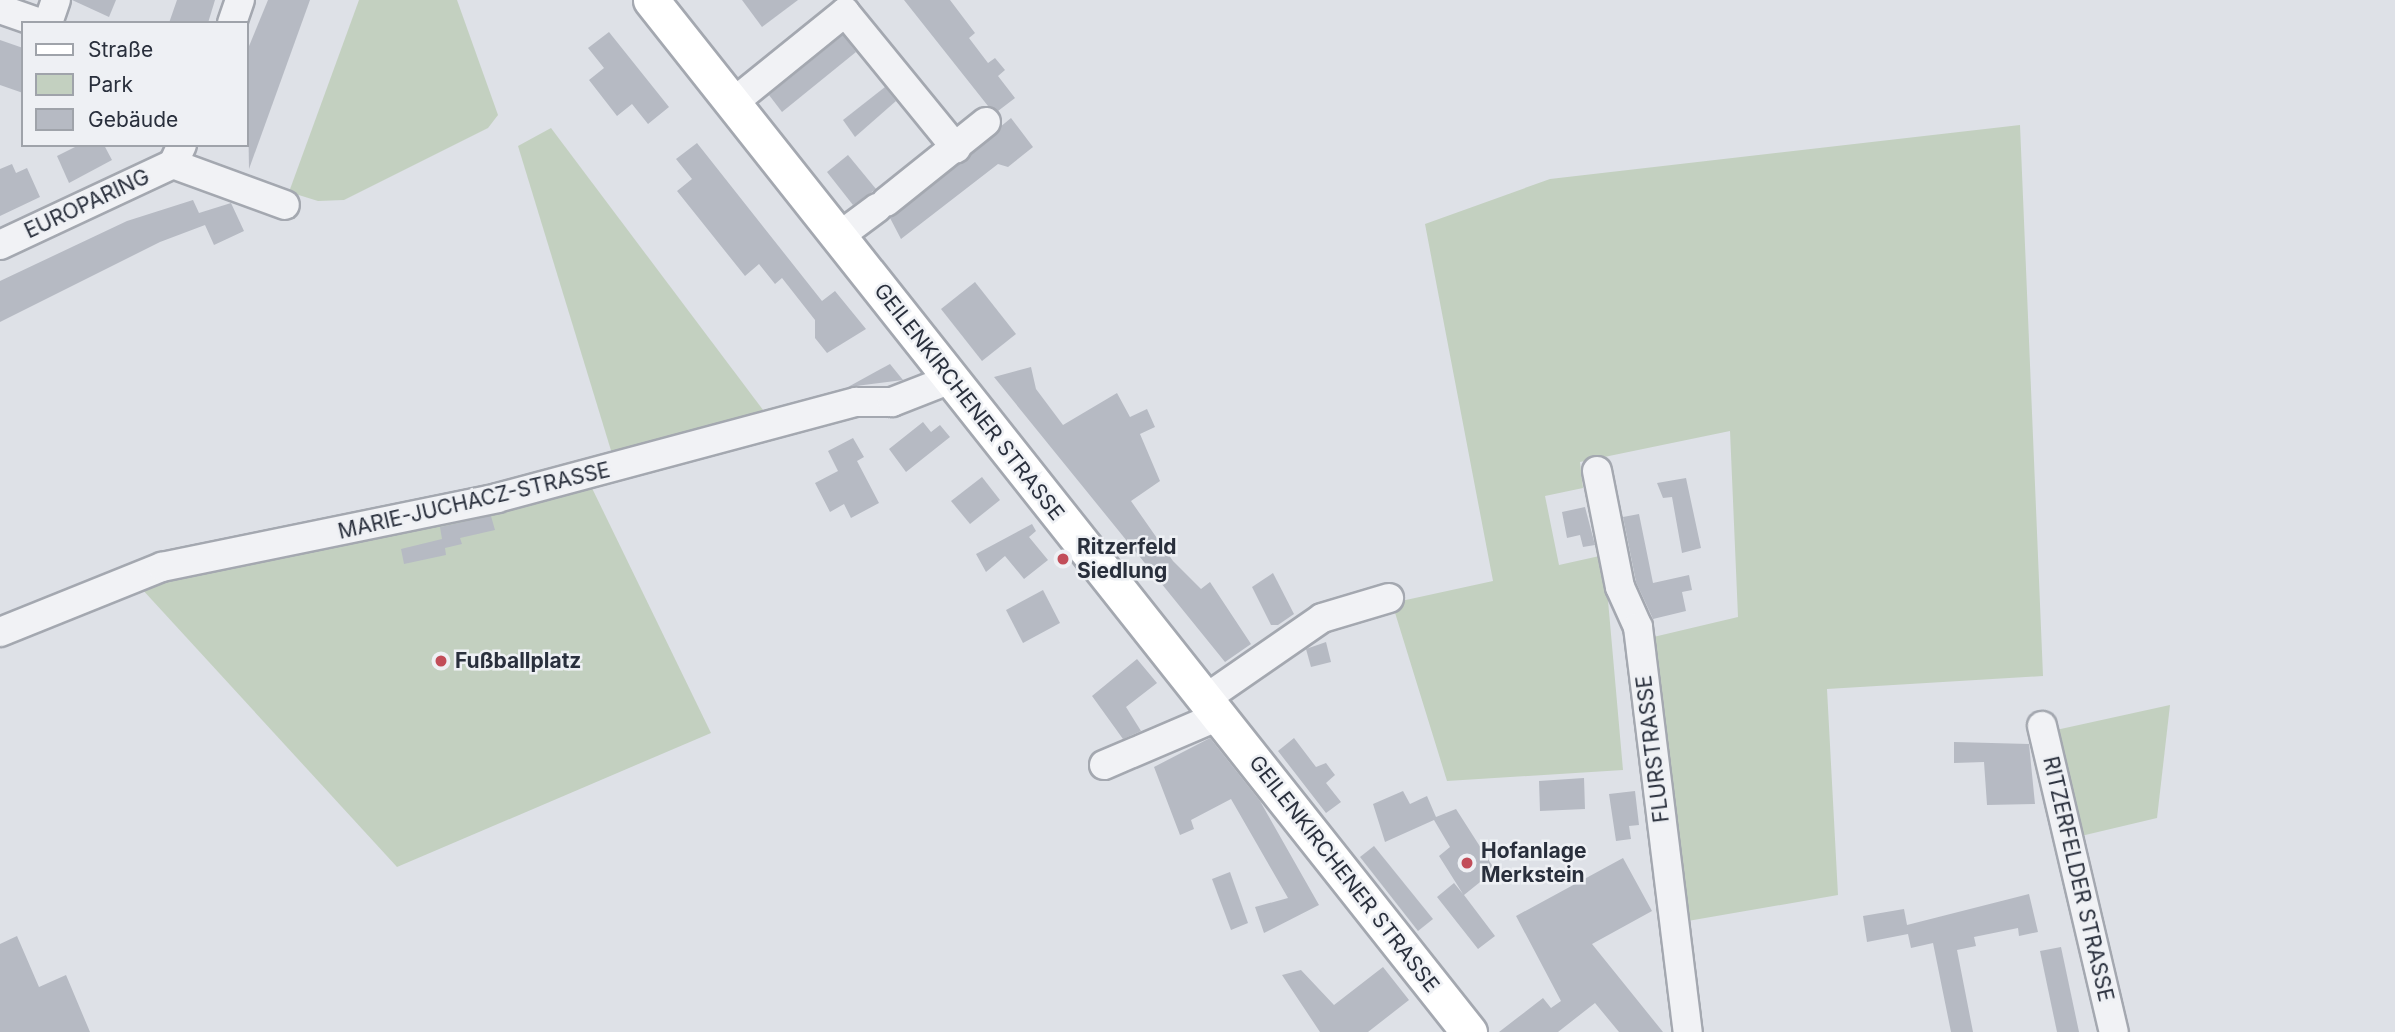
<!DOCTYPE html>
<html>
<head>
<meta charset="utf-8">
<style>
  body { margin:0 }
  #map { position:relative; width:2395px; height:1032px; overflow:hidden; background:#dee1e7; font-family:Inter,sans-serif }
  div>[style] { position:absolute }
  .green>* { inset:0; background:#c3d0c0 }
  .building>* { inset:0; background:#b6bac3 }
  .roads { filter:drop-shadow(2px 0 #a4a8b0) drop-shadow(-2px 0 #a4a8b0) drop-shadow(0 2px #a4a8b0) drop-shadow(0 -2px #a4a8b0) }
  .minor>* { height:28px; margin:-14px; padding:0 14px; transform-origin:14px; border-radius:14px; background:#f1f2f5 }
  .major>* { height:35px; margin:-17.5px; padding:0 17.5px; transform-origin:17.5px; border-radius:17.5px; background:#fff }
  .dots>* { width:19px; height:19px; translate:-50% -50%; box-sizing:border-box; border:4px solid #eef0f4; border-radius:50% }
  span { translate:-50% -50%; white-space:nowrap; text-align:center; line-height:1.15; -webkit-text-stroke:5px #eef0f4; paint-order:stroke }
  .street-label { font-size:21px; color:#292f3c }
  .poi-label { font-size:21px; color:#292f3c; font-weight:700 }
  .left { translate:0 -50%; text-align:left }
  .legend { position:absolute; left:21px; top:21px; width:228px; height:126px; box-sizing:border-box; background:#eef0f4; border:2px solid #9fa3aa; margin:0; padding:9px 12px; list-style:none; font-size:21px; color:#292f3c }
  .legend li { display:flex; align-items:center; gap:14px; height:35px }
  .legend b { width:35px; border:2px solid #9fa3aa }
</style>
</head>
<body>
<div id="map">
  <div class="green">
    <div style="clip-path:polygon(359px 0,457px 0,498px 115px,488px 128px,344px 200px,318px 201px,289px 192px)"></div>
    <div style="clip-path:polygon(2020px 125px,2043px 676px,1827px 689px,1838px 895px,1682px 922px,1645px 639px,1738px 617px,1730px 431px,1580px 462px,1583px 488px,1545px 496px,1559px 565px,1604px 555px,1623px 770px,1447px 781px,1392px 603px,1493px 581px,1425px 224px,1550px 179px)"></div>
    <div style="clip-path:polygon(551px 128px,769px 418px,613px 457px,518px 146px)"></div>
    <div style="clip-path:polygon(590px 484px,711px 733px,397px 867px,141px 588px)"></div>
    <div style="clip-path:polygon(2170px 705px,2157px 818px,2081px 836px,2056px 730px)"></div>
  </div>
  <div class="building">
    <div style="clip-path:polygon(72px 0,116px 0,109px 17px)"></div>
    <div style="clip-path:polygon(177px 0,215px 0,208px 23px,169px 23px)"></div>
    <div style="clip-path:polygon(268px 0,310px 0,249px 169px,247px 51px)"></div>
    <div style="clip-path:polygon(742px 0,798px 0,762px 27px)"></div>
    <div style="clip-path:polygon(904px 0,950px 0,975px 33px,969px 38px,988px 63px,995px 58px,1005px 70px,998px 76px,1015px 98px,998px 111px,988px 106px)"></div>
    <div style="clip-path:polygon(609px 32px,669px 107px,648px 124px,632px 104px,617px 116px,589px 80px,604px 68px,588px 48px)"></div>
    <div style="clip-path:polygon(843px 35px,856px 52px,782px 112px,769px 95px)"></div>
    <div style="clip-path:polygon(0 40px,23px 48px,23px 93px,0 85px)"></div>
    <div style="clip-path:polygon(885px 87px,896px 101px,855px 137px,843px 120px)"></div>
    <div style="clip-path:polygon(1011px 118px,1033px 147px,1008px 167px,998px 164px,901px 239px,890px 218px)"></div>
    <div style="clip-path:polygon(697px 143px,822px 301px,835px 291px,866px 329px,827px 353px,815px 338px,815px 320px,782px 278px,775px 284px,759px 264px,745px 276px,677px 191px,692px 179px,676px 159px)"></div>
    <div style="clip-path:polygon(79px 145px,104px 145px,112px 160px,69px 183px,57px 156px)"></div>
    <div style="clip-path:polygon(848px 155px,876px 189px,853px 205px,827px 172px)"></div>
    <div style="clip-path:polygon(12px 164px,16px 173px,27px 168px,40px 197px,0 216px,0 169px)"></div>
    <div style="clip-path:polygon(193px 200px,199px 213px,231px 203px,244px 231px,214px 245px,205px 225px,160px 242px,0 322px,0 281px,127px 221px)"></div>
    <div style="clip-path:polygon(975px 282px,1016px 334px,982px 361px,941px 309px)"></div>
    <div style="clip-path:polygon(890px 364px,903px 380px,848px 387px,877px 371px)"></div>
    <div style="clip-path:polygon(1031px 367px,1036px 389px,1063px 425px,1117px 393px,1130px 417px,1147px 409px,1155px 427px,1140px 434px,1160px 481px,1131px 501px,1173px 561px,1201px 589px,1210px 582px,1251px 644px,1225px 662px,994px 377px)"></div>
    <div style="clip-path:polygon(923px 422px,931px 432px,940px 425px,950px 437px,906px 472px,889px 449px)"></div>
    <div style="clip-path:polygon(853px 438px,864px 457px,857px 461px,879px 503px,851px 518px,844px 504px,830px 512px,815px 483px,838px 471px,828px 451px)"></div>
    <div style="clip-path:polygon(982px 477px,1000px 500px,970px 524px,951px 501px)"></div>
    <div style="clip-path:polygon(1686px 478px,1701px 548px,1682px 553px,1672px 497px,1663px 498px,1657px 483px)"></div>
    <div style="clip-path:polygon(1585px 507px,1595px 545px,1583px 547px,1580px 535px,1567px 538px,1562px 512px)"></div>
    <div style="clip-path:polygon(1639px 514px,1653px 583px,1689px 575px,1692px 590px,1682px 592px,1686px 611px,1653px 619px,1636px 582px,1623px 517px)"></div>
    <div style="clip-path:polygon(491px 516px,495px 530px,460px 538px,462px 544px,445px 548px,446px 555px,404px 564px,401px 549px,442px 539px,440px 527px)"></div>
    <div style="clip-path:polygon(1032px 524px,1036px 531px,1029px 537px,1048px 560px,1024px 579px,1005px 556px,986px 572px,976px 554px)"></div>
    <div style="clip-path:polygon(1273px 573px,1294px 614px,1278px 625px,1271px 625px,1252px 587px)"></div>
    <div style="clip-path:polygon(1043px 590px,1060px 623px,1023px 643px,1006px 610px)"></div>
    <div style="clip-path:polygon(1326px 642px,1331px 662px,1311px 667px,1306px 649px)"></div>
    <div style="clip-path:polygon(1137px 659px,1157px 683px,1126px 707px,1141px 731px,1123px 739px,1092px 696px)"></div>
    <div style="clip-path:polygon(1210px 738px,1260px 801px,1319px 905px,1264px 933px,1255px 907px,1288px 898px,1231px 799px,1191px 820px,1194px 829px,1180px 835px,1154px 767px)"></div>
    <div style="clip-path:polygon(1294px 738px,1316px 767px,1326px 763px,1335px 775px,1326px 783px,1341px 802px,1326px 813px,1278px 751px)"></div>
    <div style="clip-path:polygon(1954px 742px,2029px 744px,2035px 804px,1987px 805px,1984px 762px,1954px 763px)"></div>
    <div style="clip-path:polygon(1584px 778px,1585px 809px,1540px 811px,1539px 781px)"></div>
    <div style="clip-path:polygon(1403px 791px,1410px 804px,1427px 796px,1436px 817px,1456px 809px,1495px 870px,1464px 895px,1495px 936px,1478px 949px,1437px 897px,1454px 883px,1463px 894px,1439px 856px,1450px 847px,1434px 820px,1385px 842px,1373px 804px)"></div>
    <div style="clip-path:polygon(1635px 791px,1639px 825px,1629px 826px,1631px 839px,1616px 841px,1609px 794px)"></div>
    <div style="clip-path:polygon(1374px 846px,1433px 919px,1418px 931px,1360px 857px)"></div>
    <div style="clip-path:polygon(1623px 858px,1652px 911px,1592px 944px,1663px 1032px,1619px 1032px,1595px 1003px,1558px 1032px,1499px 1032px,1543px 998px,1551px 1008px,1561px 1001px,1516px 916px)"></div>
    <div style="clip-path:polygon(1230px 872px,1248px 923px,1231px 930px,1212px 879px)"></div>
    <div style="clip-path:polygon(2029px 894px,2038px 932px,2019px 936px,2018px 928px,1974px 937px,1976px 946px,1957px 950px,1973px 1032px,1951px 1032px,1933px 943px,1911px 948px,1908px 934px,1867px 942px,1863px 916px,1904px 909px,1907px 925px)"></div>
    <div style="clip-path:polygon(17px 936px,39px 987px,66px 975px,90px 1032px,0 1032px,0 944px)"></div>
    <div style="clip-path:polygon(2061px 947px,2079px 1032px,2057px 1032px,2040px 951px)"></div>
    <div style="clip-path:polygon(1383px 967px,1409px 1000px,1368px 1032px,1320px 1032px,1282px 975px,1301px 970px,1334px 1005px)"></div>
  </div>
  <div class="roads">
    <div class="minor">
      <div style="left:0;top:9px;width:42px;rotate:19.3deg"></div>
      <div style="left:48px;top:23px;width:24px;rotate:-71deg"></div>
      <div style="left:232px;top:23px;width:24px;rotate:-71deg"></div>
      <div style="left:734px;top:102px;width:143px;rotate:-39deg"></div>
      <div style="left:845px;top:12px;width:176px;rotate:50.8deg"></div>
      <div style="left:173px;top:164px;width:119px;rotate:20.1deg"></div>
      <div style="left:886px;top:202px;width:128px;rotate:-38.7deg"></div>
      <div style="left:838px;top:237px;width:49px;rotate:-36.6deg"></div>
      <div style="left:0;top:245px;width:191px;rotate:-25.1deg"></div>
      <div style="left:173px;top:164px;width:21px;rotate:-65deg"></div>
      <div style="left:1597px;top:471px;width:118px;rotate:78.8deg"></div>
      <div style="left:1620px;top:587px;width:44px;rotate:65.8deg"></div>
      <div style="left:1638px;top:627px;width:408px;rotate:83deg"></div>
      <div style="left:0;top:632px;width:175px;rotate:-21.9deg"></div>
      <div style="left:162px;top:567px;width:342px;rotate:-11.6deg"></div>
      <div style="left:497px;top:498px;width:372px;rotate:-15deg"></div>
      <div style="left:856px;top:402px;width:36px"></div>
      <div style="left:892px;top:402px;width:63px;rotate:-21.3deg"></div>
      <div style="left:1205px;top:699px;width:142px;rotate:-34.7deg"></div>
      <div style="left:1322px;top:618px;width:70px;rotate:-16.6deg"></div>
      <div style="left:2042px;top:726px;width:314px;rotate:76.8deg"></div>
      <div style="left:1104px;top:765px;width:125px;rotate:-23.1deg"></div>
    </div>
    <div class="major">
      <div style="left:651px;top:0;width:1317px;rotate:51.6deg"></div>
    </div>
  </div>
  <div class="dots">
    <div style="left:1063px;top:559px;background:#c24d59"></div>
    <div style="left:441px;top:661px;background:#c24d59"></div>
    <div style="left:1467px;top:863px;background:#c24d59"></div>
  </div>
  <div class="street-label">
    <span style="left:87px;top:204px;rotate:-25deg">EUROPARING</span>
    <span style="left:969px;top:402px;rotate:52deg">GEILENKIRCHENER STRASSE</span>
    <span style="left:474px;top:501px;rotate:-13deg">MARIE-JUCHACZ-STRASSE</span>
    <span style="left:1653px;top:749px;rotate:-97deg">FLURSTRASSE</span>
    <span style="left:1344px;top:874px;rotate:52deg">GEILENKIRCHENER STRASSE</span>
    <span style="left:2078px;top:879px;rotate:77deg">RITZERFELDER STRASSE</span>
  </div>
  <div class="poi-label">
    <span class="left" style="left:1077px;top:559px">Ritzerfeld<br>Siedlung</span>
    <span class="left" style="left:455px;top:661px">Fußballplatz</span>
    <span class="left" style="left:1481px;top:863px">Hofanlage<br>Merkstein</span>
  </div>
  <ul class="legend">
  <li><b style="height:9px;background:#fff"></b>Straße</li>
  <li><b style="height:19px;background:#c3d0c0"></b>Park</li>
  <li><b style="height:19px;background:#b6bac3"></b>Gebäude</li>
  </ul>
</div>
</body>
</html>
